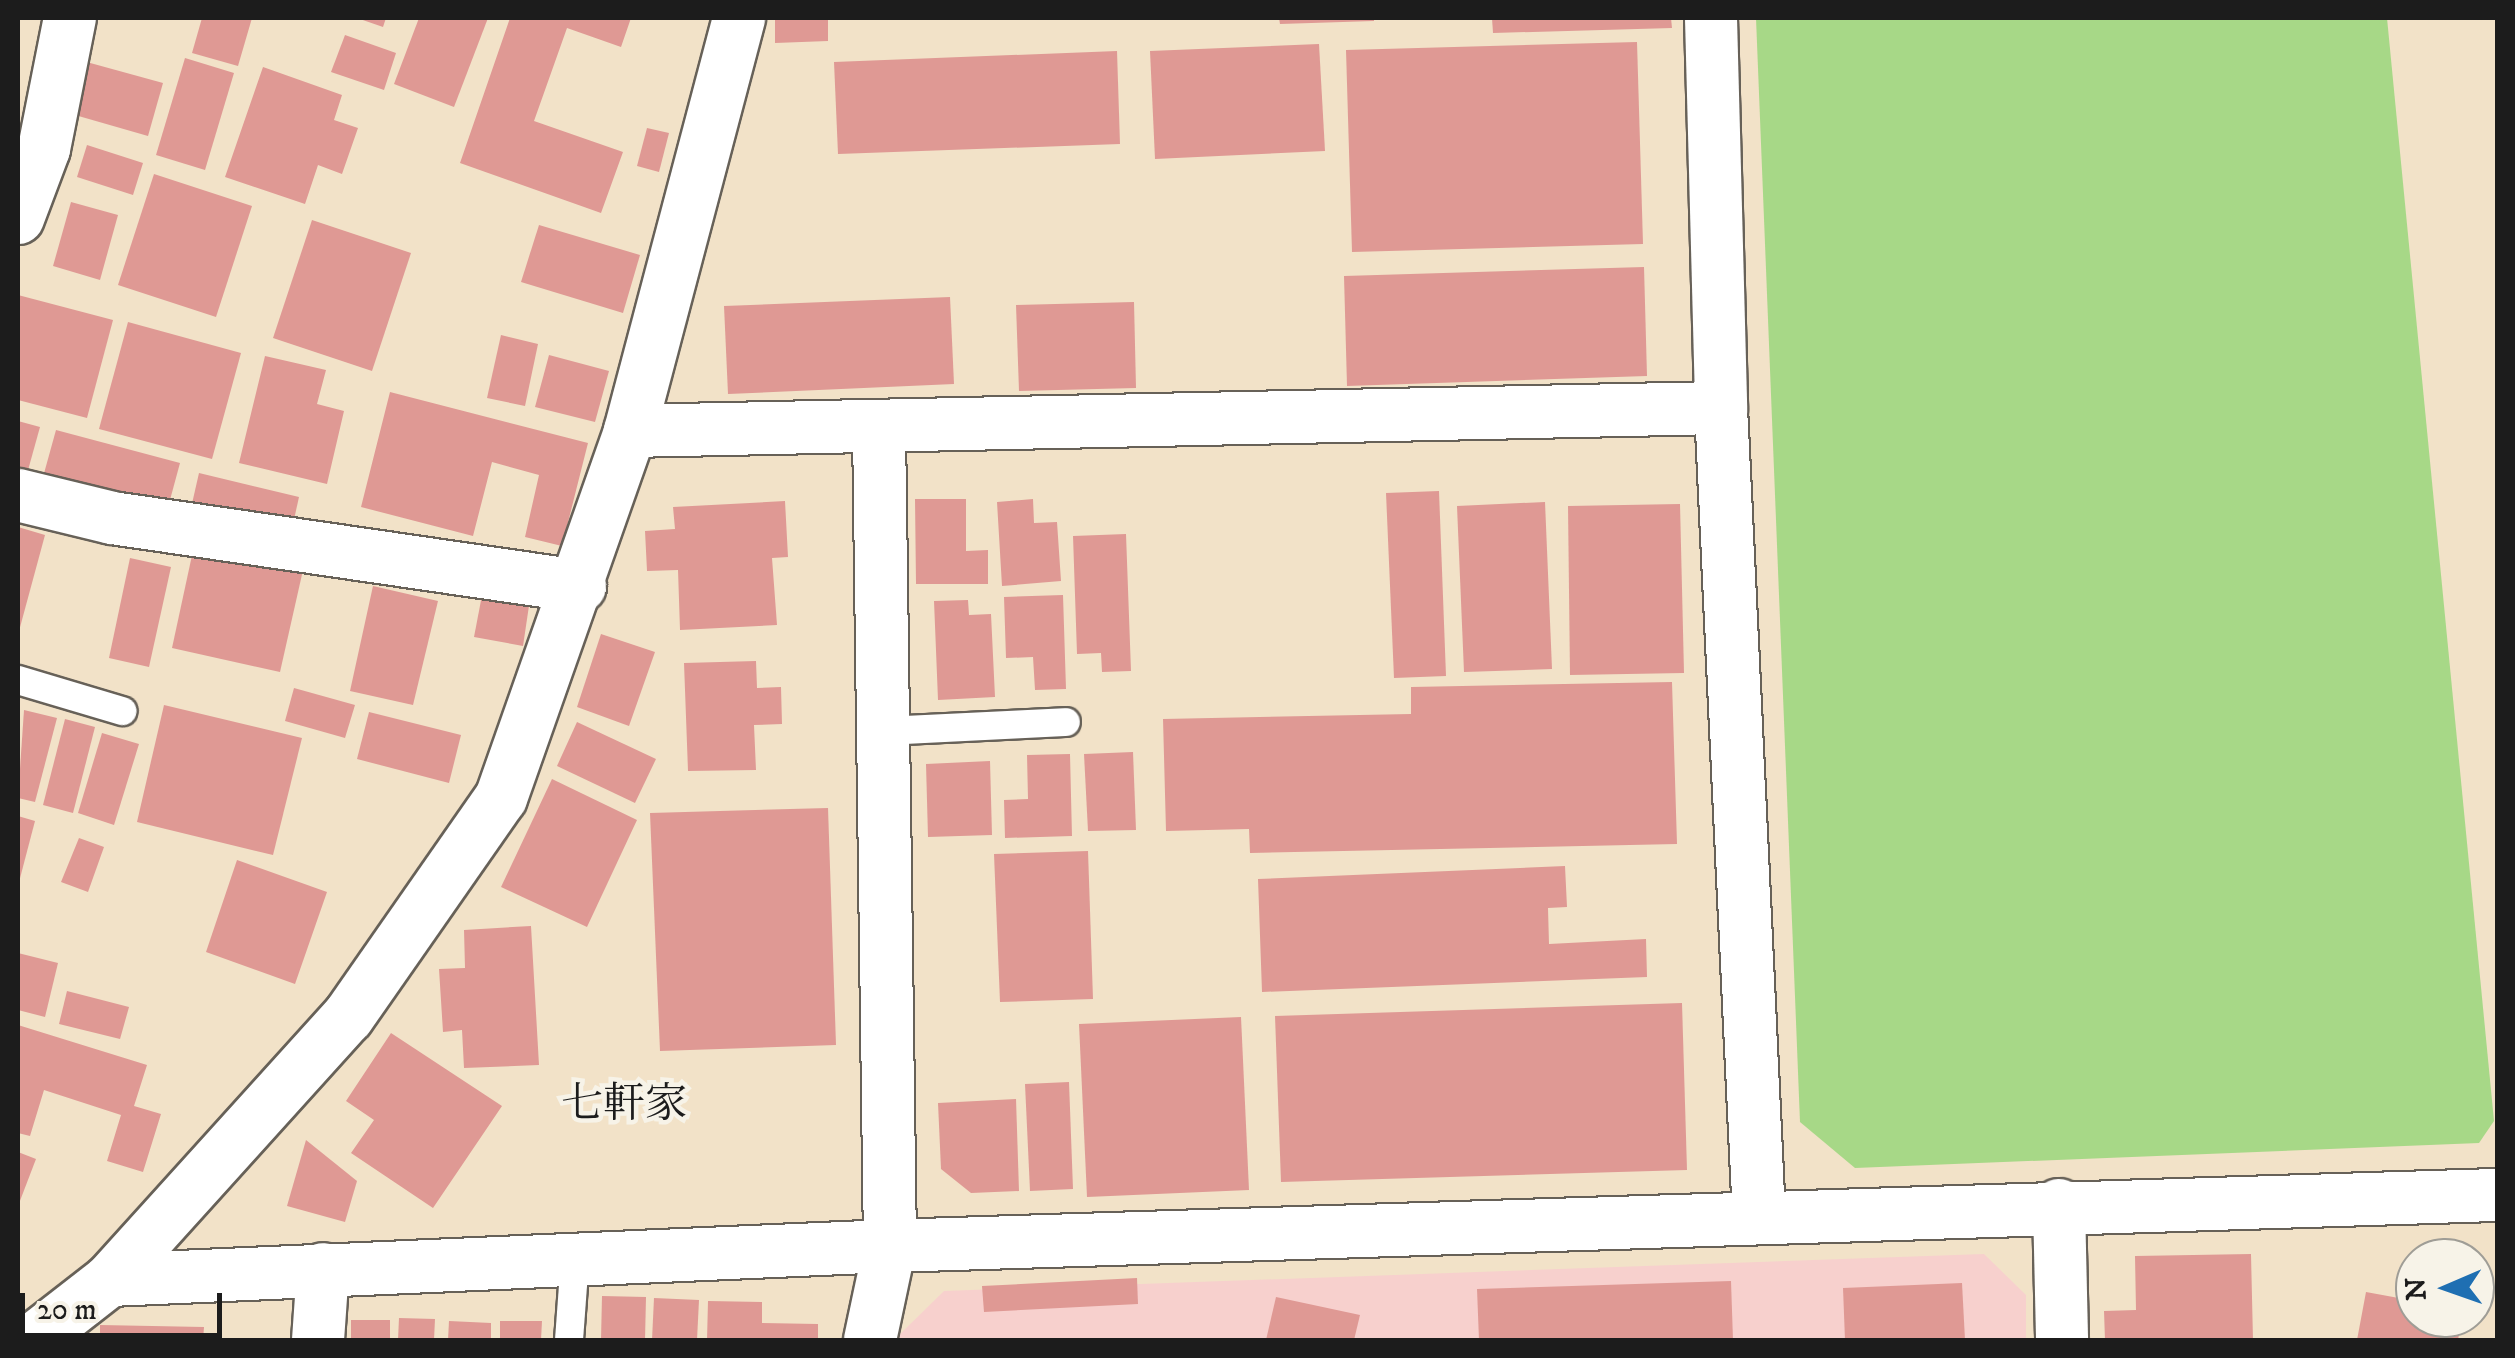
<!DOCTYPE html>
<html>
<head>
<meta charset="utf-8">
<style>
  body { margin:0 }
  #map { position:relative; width:2515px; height:1358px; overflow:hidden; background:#f2e2c8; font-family:"IM FELL DW Pica","Noto Serif JP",serif }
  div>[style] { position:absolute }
  .built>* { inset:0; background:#f7d0cd }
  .green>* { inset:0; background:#a7d887 }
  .building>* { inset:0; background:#df9994 }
  .roads { filter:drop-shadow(2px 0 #676158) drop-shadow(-2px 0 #676158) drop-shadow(0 2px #676158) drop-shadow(0 -2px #676158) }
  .service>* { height:28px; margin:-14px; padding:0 14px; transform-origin:14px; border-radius:14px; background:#fff }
  .minor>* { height:52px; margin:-26px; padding:0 26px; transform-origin:26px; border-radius:26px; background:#fff }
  span { translate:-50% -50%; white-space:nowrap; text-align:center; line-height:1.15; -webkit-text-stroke:9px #f7f3e8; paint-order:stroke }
  .neighbourhood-label { font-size:42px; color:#1c1c1c }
  .frame { position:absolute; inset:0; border:20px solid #1c1c1c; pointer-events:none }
  .north { position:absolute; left:2395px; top:1238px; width:100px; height:100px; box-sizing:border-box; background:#f7f3e8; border:2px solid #9f9d96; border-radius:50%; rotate:268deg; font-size:28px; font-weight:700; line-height:40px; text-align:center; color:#1c1c1c }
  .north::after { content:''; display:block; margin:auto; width:35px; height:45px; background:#1f6fb2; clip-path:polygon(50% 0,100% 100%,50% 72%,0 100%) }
  .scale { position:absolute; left:20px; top:1293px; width:202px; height:45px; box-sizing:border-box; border:5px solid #1c1c1c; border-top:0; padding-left:12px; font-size:30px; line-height:35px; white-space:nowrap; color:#1c1c1c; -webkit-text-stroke:8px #f7f3e8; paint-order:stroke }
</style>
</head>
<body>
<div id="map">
  <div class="built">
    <div style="clip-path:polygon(1984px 1254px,2026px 1295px,2026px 1340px,894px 1340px,944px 1291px)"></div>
  </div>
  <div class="green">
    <div style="clip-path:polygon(1756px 18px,2387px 18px,2494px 1121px,2479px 1143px,1855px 1168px,1800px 1122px)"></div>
  </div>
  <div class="building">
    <div style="clip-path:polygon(202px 18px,252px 18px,238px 66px,192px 53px)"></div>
    <div style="clip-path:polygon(357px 18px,386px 18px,383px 27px)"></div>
    <div style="clip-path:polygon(419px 18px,488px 18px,454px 107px,394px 84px)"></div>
    <div style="clip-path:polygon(510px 18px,631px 18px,621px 47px,567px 28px,534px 121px,623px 152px,601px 213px,460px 163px)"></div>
    <div style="clip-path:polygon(775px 18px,828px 18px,828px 41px,775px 43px)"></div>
    <div style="clip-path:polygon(1279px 18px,1374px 18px,1374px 21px,1280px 24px)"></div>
    <div style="clip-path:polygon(1492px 18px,1671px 18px,1672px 28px,1493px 33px)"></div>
    <div style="clip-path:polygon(345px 35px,396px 53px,384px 90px,331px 72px)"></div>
    <div style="clip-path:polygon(1637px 42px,1643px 244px,1352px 252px,1346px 50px)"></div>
    <div style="clip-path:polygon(1319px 44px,1325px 151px,1155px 159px,1150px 51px)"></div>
    <div style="clip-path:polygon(1117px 51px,1120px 144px,838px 154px,834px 62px)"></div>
    <div style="clip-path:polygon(185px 58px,234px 73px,205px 170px,156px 155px)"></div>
    <div style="clip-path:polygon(83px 61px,163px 83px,148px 136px,68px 113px)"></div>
    <div style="clip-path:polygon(263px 67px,342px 95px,334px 120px,358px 128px,342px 174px,318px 165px,305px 204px,225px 177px)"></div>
    <div style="clip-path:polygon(647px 128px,669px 133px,659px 172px,637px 166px)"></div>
    <div style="clip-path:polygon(87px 145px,143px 163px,133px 195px,77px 177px)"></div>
    <div style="clip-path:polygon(154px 174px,252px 206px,216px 317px,118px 285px)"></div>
    <div style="clip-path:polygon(71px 202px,118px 215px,100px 280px,53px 266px)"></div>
    <div style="clip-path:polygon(312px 220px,411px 253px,372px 371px,273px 338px)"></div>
    <div style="clip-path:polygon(539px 225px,640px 255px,623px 313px,521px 282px)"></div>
    <div style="clip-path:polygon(1644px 267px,1647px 376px,1347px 386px,1344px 276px)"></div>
    <div style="clip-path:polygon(18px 295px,113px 320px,87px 418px,18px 400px)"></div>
    <div style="clip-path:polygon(950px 297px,954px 384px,728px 394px,724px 306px)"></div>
    <div style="clip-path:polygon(1134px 302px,1136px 388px,1019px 391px,1016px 305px)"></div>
    <div style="clip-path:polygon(128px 322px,241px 353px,212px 459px,99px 429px)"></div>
    <div style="clip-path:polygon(501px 335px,538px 344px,525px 406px,487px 398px)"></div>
    <div style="clip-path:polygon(549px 355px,609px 371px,595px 422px,535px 407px)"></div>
    <div style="clip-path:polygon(265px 356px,326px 370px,317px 404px,344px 411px,327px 484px,239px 463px)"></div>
    <div style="clip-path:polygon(390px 392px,588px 443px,562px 546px,525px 537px,539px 475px,492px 462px,473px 536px,361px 507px)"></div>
    <div style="clip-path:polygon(18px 421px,40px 427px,25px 481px,18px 480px)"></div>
    <div style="clip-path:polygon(56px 430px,180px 463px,167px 511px,43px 477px)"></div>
    <div style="clip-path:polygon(199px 473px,299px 497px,291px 533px,191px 508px)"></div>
    <div style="clip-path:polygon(1439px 491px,1446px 676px,1394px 678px,1386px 493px)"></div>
    <div style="clip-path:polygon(915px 499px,966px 499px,966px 551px,988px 550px,988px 584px,916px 584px)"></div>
    <div style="clip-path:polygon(1033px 499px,1034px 523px,1057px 522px,1061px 581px,1002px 586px,997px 502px)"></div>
    <div style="clip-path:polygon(785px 501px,788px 557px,772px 558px,777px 625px,680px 630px,678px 570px,647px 571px,645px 531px,675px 529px,673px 507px)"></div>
    <div style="clip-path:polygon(1545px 502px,1552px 669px,1464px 672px,1457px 506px)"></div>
    <div style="clip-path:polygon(1680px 504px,1684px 673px,1570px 675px,1568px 506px)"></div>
    <div style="clip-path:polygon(18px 527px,45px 535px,19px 631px,18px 631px)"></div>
    <div style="clip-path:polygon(1126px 534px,1131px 671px,1102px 672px,1101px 653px,1077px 654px,1073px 536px)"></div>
    <div style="clip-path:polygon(194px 546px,303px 570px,280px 672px,172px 648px)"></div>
    <div style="clip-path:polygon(130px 558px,171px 567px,149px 667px,109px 658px)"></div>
    <div style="clip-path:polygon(373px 586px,438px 601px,413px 705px,350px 691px)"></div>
    <div style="clip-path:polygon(483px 590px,530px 599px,523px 646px,474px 637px)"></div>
    <div style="clip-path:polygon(1063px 595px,1066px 689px,1035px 690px,1033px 657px,1006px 658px,1004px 597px)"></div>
    <div style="clip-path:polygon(968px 600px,969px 615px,991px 614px,995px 697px,938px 700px,934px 601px)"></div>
    <div style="clip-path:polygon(601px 634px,655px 652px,629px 726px,577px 707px)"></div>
    <div style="clip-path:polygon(756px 661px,757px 688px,781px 687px,782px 724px,754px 725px,756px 770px,688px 771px,684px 663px)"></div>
    <div style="clip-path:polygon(1672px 682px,1677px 844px,1250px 853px,1249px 829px,1166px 831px,1163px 719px,1411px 714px,1411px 687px)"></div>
    <div style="clip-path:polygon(294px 688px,355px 705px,345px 738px,285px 721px)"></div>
    <div style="clip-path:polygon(164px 705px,302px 738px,273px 855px,137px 822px)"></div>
    <div style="clip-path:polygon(24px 710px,57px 718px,35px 802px,18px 798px)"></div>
    <div style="clip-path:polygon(369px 712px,461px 735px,449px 783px,357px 759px)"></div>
    <div style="clip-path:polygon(65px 719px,95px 727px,73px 813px,43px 805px)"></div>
    <div style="clip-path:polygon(577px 722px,656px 759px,635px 803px,557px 766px)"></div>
    <div style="clip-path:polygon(102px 733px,139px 744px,114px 825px,78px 813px)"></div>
    <div style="clip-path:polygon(1133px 752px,1136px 830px,1088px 831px,1084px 754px)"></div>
    <div style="clip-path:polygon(1070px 754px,1072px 836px,1005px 838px,1004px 800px,1028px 799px,1027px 755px)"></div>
    <div style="clip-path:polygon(990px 761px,992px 835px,928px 837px,926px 764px)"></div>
    <div style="clip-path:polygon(552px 779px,637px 820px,587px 927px,501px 887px)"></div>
    <div style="clip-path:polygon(828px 808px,836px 1045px,660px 1051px,650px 813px)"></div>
    <div style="clip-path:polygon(18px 816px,35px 821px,19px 882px,18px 882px)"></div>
    <div style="clip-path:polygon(79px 838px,104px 847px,88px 892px,61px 882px)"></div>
    <div style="clip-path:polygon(1088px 851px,1093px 999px,1000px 1002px,994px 854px)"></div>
    <div style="clip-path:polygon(237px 860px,327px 892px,295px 984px,206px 952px)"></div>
    <div style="clip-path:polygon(1565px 866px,1567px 907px,1548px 908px,1549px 944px,1646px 939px,1647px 977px,1262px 992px,1258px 879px)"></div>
    <div style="clip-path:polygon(531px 926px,539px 1065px,464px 1068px,462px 1030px,443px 1032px,439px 969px,465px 968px,464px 930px)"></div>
    <div style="clip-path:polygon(18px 953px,58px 963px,45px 1017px,18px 1010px)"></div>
    <div style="clip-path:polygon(67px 991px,129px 1007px,120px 1039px,59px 1024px)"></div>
    <div style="clip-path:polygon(1682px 1003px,1687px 1170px,1281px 1182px,1275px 1016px)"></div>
    <div style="clip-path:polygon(1241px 1017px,1249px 1190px,1087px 1197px,1079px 1024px)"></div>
    <div style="clip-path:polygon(18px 1025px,147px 1065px,134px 1106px,161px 1114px,143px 1172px,107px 1161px,121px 1115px,44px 1090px,30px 1136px,18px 1133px)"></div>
    <div style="clip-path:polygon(391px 1033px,502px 1106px,433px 1208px,351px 1153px,374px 1120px,346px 1101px)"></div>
    <div style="clip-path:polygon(1069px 1082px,1073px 1189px,1030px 1191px,1025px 1084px)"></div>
    <div style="clip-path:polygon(1016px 1099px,1019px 1191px,971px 1193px,941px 1169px,938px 1103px)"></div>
    <div style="clip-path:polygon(306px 1140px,357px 1181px,345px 1222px,287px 1206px)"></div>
    <div style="clip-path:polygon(18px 1152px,36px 1159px,18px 1206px)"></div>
    <div style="clip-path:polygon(2251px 1254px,2253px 1340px,2105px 1340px,2104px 1311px,2136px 1310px,2135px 1256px)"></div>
    <div style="clip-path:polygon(1137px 1278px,1138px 1304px,984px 1312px,982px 1286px)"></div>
    <div style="clip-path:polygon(1731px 1281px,1733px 1340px,1479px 1340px,1477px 1289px)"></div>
    <div style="clip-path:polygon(1962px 1283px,1965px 1340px,1845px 1340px,1843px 1288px)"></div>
    <div style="clip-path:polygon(2366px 1292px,2415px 1301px,2415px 1318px,2462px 1318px,2458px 1340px,2357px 1340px)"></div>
    <div style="clip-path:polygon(602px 1296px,646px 1297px,645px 1340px,601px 1340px)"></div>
    <div style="clip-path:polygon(1276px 1297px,1360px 1315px,1354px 1340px,1266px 1340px)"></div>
    <div style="clip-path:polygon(654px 1298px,699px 1300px,697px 1340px,652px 1340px)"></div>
    <div style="clip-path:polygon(708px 1301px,762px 1302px,762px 1323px,818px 1324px,818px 1340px,707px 1340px)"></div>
    <div style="clip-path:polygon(399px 1318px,435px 1319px,434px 1340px,398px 1340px)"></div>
    <div style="clip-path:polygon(351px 1320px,390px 1320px,390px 1340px,351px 1340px)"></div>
    <div style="clip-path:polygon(449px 1321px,491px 1323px,491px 1340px,448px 1340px)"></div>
    <div style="clip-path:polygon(500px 1321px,542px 1321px,541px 1340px,500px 1340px)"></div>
    <div style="clip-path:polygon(100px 1325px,204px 1327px,203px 1340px,100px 1340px)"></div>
  </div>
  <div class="roads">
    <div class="service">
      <div style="left:18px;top:680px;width:109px;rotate:16.6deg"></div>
      <div style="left:883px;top:731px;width:183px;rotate:-2.8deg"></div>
      <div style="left:569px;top:1340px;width:81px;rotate:-85.8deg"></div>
    </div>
    <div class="minor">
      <div style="left:1711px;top:18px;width:390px;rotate:88.5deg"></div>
      <div style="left:1721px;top:408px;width:809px;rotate:87.31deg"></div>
      <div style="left:18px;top:218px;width:74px;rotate:-69.4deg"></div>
      <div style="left:44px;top:149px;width:134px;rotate:-78.8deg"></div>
      <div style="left:630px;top:431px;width:1091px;rotate:-1.21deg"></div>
      <div style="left:18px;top:495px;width:97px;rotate:13.7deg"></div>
      <div style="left:112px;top:518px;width:473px;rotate:8.3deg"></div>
      <div style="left:2059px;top:1205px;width:135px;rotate:88.7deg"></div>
      <div style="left:110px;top:1280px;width:781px;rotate:-2.5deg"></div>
      <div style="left:890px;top:1246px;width:1609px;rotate:-1.82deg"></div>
      <div style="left:33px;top:1340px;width:98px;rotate:-37.9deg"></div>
      <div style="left:110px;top:1280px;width:355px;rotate:-47.9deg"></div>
      <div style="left:348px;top:1017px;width:267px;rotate:-55.1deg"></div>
      <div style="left:501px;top:798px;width:389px;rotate:-70.6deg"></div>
      <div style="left:630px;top:431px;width:427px;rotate:-75.2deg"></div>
      <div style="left:318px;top:1340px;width:71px;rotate:-86deg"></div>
      <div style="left:870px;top:1340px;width:96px;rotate:-78deg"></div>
      <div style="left:890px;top:1246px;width:819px;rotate:-90.77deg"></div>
    </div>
  </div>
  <div class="neighbourhood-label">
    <span style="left:624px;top:1105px">七軒家</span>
  </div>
  <div class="frame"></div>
  <div class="north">N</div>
  <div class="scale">20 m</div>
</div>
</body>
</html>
